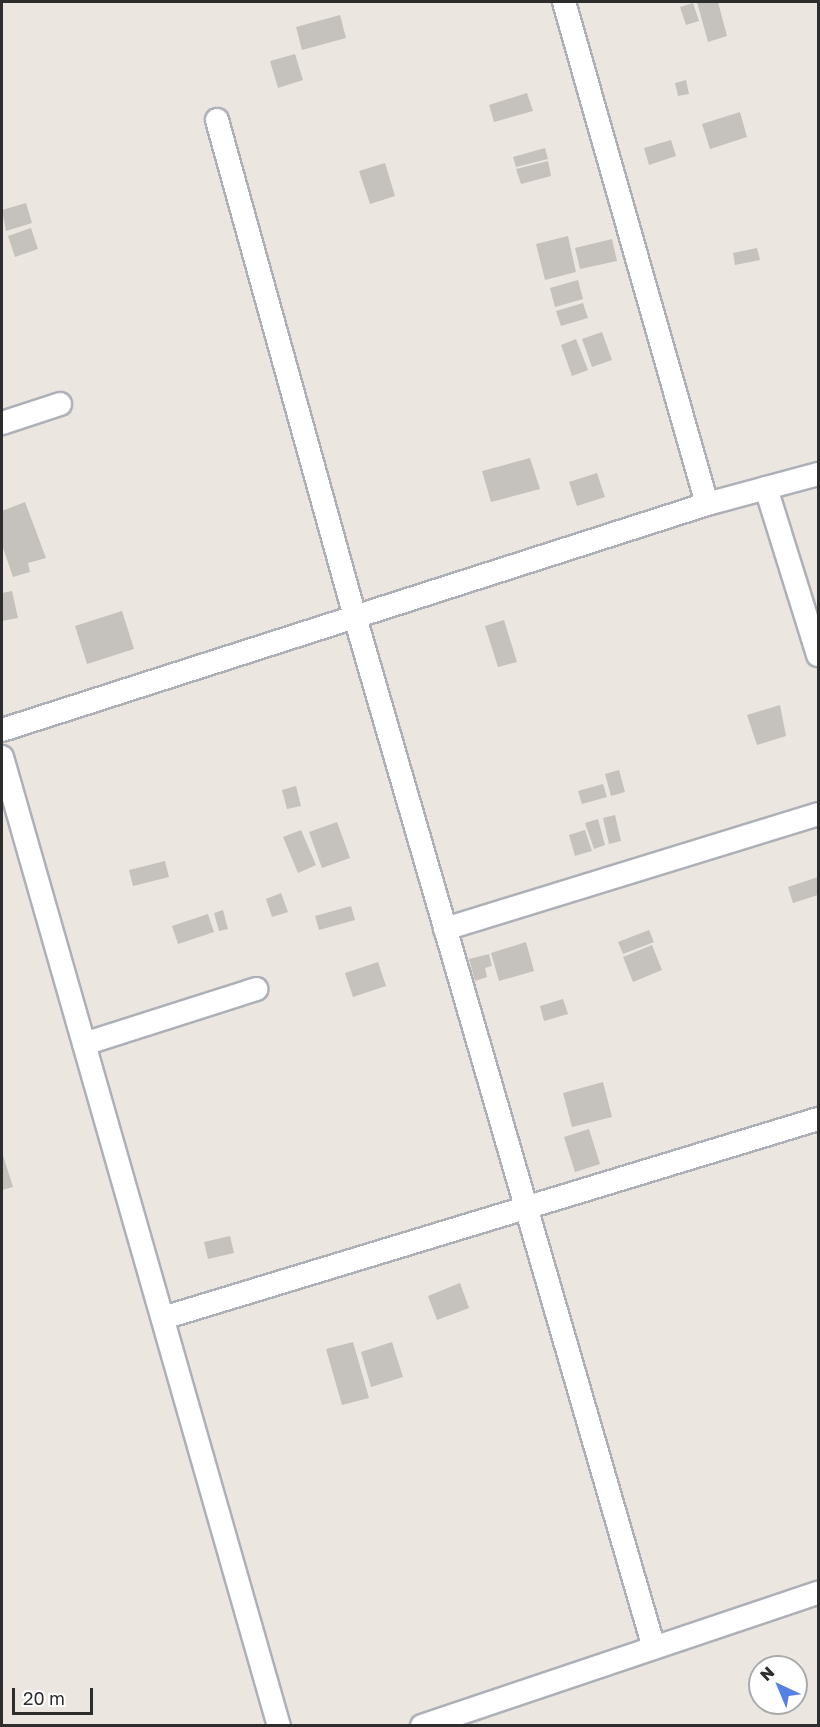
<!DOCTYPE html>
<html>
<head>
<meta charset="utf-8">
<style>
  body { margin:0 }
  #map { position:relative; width:820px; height:1727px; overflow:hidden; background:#ece6e1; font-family:"Golos Text",sans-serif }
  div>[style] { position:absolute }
  .building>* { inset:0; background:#c5c1bc }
  .roads { filter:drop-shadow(2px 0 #adb0b7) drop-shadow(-2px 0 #adb0b7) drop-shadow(0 2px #adb0b7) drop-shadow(0 -2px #adb0b7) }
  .street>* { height:22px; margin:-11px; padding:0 11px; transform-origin:11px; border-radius:11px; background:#fff }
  span { translate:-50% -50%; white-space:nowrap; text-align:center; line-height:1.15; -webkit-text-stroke:4.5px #fff; paint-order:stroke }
  .frame { position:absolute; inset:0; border:3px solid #2d2d2d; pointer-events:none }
  .north { position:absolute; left:748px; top:1655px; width:60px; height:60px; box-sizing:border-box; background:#fff; border:2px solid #ababab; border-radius:50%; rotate:316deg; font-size:16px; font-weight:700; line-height:24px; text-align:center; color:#2d2d2d }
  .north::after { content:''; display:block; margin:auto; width:21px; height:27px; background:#5581e5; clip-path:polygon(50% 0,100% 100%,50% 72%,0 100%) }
  .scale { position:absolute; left:12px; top:1688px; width:81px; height:27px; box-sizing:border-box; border:3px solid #2d2d2d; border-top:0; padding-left:8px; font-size:18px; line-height:21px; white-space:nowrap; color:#2d2d2d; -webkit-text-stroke:4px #fff; paint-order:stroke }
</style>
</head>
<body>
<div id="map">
  <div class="building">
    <div style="clip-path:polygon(697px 2px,718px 2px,727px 36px,708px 42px)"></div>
    <div style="clip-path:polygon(693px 3px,699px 21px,686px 25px,680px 7px)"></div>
    <div style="clip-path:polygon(340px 15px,346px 38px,302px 50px,296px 27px)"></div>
    <div style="clip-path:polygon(295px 54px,303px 80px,278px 88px,270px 61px)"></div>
    <div style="clip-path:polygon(686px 80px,689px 94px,678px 96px,675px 83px)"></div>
    <div style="clip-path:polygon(527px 93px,533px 111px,494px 122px,489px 105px)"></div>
    <div style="clip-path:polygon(740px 112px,747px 137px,710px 149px,702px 124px)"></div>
    <div style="clip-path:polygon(671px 140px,676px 156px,649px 165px,644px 148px)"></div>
    <div style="clip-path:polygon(545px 148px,548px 159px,516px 167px,513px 157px)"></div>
    <div style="clip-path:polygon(548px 161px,551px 176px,521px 184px,516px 169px)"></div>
    <div style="clip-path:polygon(385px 163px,395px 196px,370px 204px,359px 171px)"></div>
    <div style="clip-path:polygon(26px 203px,32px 223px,6px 231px,2px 210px)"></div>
    <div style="clip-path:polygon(31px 228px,38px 249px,15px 257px,8px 236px)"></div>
    <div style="clip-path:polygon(568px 236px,576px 272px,545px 280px,536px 244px)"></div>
    <div style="clip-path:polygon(612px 239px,617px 261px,580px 269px,575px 248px)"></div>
    <div style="clip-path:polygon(757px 248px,760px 260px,735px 265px,733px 253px)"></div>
    <div style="clip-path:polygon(578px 280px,583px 299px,555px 307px,550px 288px)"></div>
    <div style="clip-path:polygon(583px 303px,588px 318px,561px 326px,556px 311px)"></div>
    <div style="clip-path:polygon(602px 332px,612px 360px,592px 367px,582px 339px)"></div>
    <div style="clip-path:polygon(576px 339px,588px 370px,572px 376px,561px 345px)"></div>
    <div style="clip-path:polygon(530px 458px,540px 489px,491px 502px,482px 471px)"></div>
    <div style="clip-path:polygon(597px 473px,605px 497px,577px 506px,569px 482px)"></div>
    <div style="clip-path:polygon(25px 502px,46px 558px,28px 563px,30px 572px,13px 577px,2px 545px,2px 511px)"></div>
    <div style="clip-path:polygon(12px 591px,18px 618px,2px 621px,2px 593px)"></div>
    <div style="clip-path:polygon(122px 611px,134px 649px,87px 664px,75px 626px)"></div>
    <div style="clip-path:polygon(504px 620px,517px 662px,498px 667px,485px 626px)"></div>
    <div style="clip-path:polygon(780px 705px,786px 736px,757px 745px,747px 715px)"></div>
    <div style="clip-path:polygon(619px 770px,625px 792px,611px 796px,605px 774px)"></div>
    <div style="clip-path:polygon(603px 784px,607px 797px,582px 804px,578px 791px)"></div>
    <div style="clip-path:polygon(296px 786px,301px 806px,287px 809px,282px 790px)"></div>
    <div style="clip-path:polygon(615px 815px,621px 841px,609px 844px,603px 818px)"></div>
    <div style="clip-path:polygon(598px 819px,605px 845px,594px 849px,585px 823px)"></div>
    <div style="clip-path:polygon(337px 822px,350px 858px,322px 868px,309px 832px)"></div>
    <div style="clip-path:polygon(301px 830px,316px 865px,298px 873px,283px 837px)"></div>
    <div style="clip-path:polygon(585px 830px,592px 851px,575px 856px,569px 835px)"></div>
    <div style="clip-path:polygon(165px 861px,169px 877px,133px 886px,129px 870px)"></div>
    <div style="clip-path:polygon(818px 877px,818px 895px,793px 903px,788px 887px)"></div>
    <div style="clip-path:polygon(281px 893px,288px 912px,272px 917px,266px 899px)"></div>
    <div style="clip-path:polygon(351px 906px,355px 920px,319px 930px,315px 916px)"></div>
    <div style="clip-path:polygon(223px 910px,228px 929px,219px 931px,214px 913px)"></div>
    <div style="clip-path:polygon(208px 914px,214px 932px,178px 944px,172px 926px)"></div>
    <div style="clip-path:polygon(649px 930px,654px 942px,623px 954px,618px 942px)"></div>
    <div style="clip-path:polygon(526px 942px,534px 971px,499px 981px,491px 953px)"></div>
    <div style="clip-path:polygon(652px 945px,662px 970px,633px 982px,623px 957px)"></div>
    <div style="clip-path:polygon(489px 954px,492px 966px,485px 968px,487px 977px,475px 981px,469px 959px)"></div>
    <div style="clip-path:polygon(378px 962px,386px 986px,353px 997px,345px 973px)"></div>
    <div style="clip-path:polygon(563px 999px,568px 1014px,544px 1021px,540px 1006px)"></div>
    <div style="clip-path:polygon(603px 1082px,612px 1117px,572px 1127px,563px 1093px)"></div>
    <div style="clip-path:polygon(589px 1129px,600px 1164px,575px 1172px,564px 1137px)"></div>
    <div style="clip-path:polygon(2px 1152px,13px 1187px,2px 1190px)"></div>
    <div style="clip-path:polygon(230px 1236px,234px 1253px,208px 1259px,204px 1242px)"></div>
    <div style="clip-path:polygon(460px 1283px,469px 1308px,437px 1320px,428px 1296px)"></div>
    <div style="clip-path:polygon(353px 1342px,369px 1398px,342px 1405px,326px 1349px)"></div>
    <div style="clip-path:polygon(392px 1342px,403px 1377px,371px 1387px,361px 1352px)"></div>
  </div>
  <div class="roads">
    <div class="street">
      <div style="left:564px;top:2px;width:522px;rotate:74.1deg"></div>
      <div style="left:217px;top:120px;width:516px;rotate:74.48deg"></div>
      <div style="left:355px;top:617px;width:1073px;rotate:73.83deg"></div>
      <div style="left:2px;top:423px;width:61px;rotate:-18.1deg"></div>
      <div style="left:766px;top:488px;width:175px;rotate:72.7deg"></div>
      <div style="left:2px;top:730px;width:740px;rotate:-17.77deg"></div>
      <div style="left:707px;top:504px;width:115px;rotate:-15.1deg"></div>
      <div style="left:2px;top:757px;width:1008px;rotate:74.05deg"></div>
      <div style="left:445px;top:929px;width:390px;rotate:-17.1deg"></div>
      <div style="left:84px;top:1044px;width:181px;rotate:-17.7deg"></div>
      <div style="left:163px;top:1318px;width:685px;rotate:-16.9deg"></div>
      <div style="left:422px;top:1726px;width:418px;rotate:-18.6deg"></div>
    </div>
  </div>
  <div class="frame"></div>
  <div class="north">N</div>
  <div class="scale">20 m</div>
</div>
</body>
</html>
